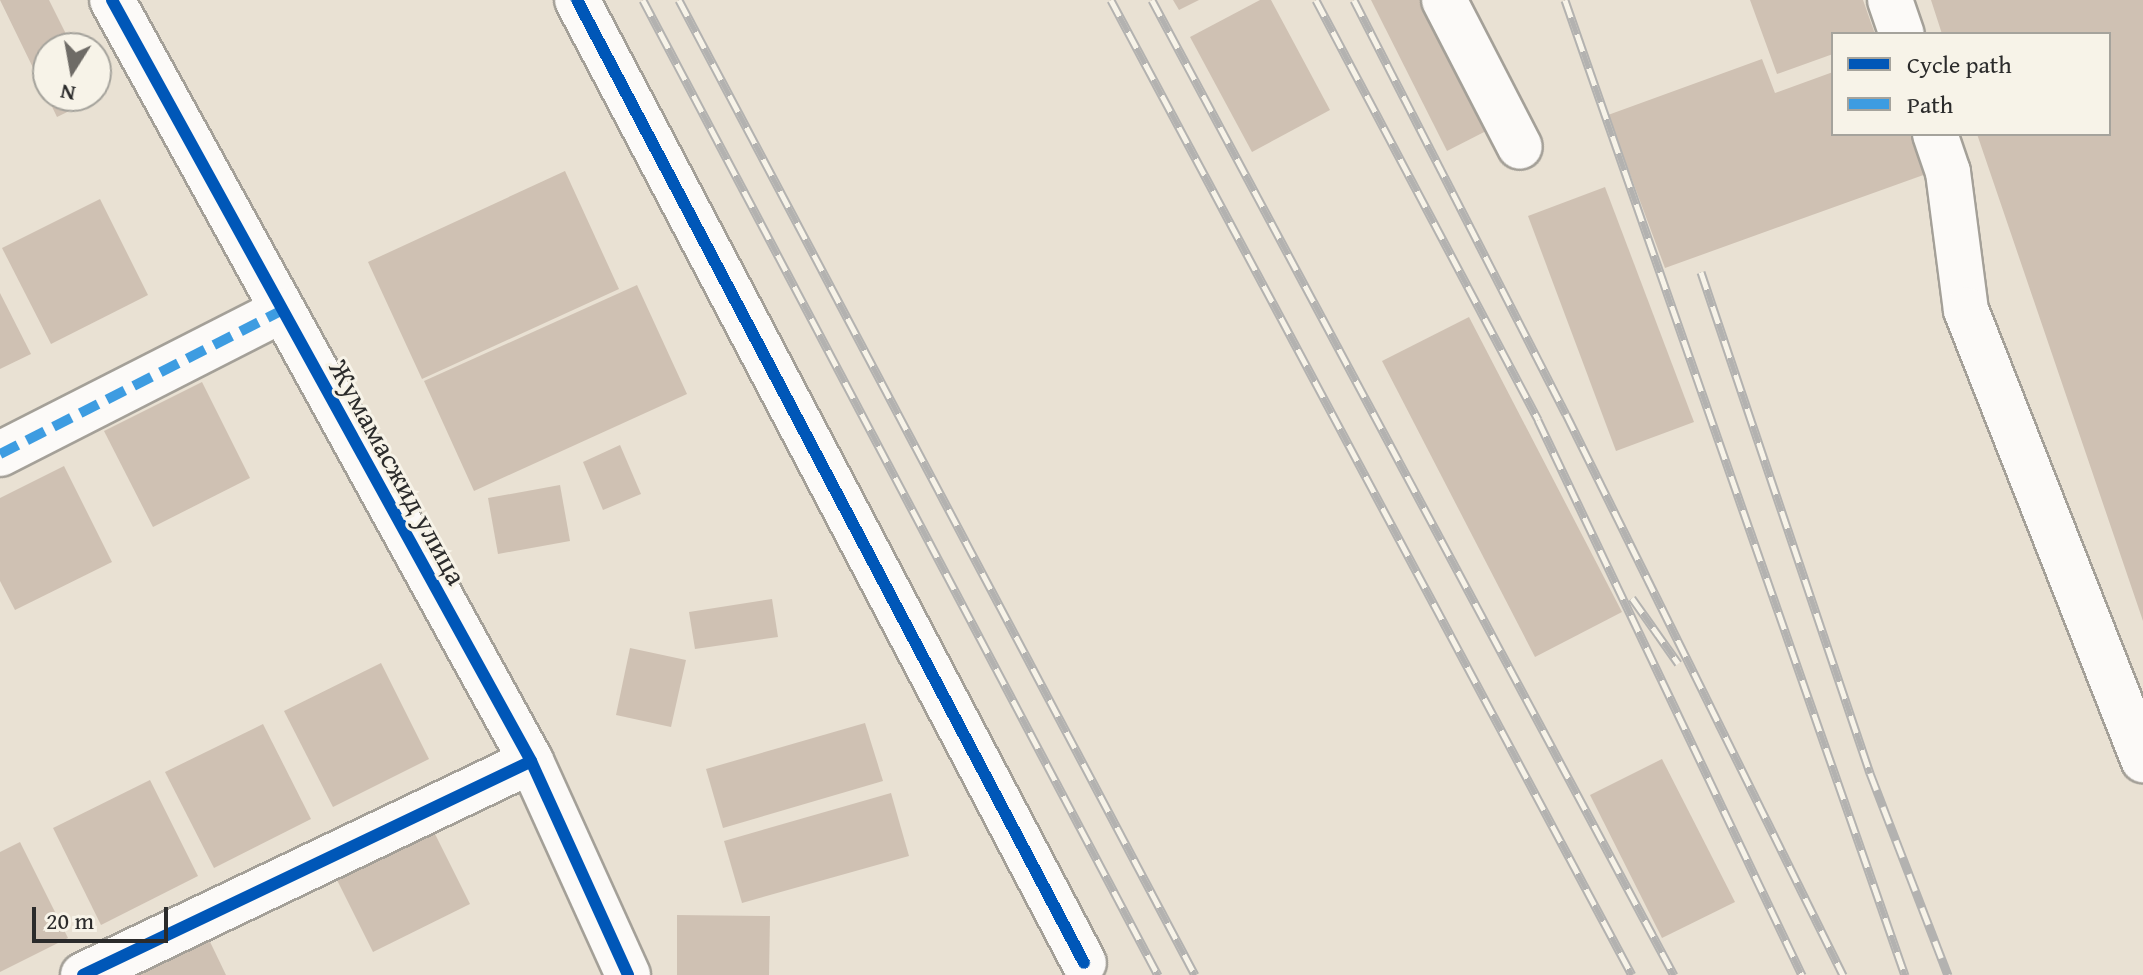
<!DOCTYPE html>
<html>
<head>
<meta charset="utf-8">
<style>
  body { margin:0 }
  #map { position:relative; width:2143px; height:975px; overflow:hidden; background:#e9e1d3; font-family:"Gentium Book Plus",serif }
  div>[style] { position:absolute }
  .building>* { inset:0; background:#cfc1b3 }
  .roads { filter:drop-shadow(2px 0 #a4a098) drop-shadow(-2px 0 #a4a098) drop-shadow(0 2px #a4a098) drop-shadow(0 -2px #a4a098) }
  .minor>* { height:44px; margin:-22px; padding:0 22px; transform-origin:22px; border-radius:22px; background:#fcfaf8 }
  .rail>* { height:9px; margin-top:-4.5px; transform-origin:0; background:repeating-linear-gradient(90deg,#f7f3e8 0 18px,#b3b2b0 0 36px); box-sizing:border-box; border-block:2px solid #b3b2b0 }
  .quiet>* { height:10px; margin-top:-5px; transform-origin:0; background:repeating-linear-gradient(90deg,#3d9ce1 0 20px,transparent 0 30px) }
  .cycleway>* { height:12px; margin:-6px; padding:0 6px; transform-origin:6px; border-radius:6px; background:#0057b8 }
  span { translate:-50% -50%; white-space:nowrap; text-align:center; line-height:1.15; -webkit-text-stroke:6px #f7f3e8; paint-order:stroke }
  .street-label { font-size:28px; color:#2b2b2b }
  .legend { position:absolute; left:1831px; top:32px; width:280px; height:104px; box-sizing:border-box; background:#f7f3e8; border:2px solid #a5a39c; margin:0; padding:10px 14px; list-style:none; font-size:24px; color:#2b2b2b }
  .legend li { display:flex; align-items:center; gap:16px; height:40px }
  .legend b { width:40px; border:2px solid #a5a39c }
  .north { position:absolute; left:32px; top:32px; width:80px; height:80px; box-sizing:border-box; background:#f7f3e8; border:2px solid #a5a39c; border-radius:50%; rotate:191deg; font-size:22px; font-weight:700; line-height:32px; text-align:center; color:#2b2b2b }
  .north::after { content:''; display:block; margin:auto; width:28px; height:36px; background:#6e6b66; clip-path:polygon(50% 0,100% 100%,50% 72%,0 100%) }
  .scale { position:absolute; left:32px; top:907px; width:136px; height:36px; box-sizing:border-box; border:4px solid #2b2b2b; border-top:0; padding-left:10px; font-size:24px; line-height:28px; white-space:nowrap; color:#2b2b2b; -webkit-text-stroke:6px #f7f3e8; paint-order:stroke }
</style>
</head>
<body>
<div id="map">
  <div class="building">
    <div style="clip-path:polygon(0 0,49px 0,73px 48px,48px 48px,48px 96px,100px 96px,57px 117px)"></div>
    <div style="clip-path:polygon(1173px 0,1199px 0,1179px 10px)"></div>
    <div style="clip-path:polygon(1260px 0,1271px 0,1330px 110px,1252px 152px,1190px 37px)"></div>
    <div style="clip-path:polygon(1371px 0,1425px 0,1490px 129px,1447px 151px)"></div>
    <div style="clip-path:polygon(1750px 0,1863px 0,1875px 34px,1833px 34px,1833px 54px,1777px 74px)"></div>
    <div style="clip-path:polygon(1931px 0,2143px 0,2143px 621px,1977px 134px,2109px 134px,2109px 34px,1942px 34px)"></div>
    <div style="clip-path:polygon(1762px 59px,1775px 93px,1833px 72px,1833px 134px,1915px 134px,1929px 173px,1665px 268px,1608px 115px)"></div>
    <div style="clip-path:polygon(565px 171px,619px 289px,422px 379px,368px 262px)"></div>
    <div style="clip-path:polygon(1605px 187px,1694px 422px,1616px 451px,1528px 216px)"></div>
    <div style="clip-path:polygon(100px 199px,148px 295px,51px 344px,2px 248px)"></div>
    <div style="clip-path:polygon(637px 285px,687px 394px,474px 491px,424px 381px)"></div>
    <div style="clip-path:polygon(0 293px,31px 354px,0 369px)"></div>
    <div style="clip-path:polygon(1469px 317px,1622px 612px,1535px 657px,1382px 361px)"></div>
    <div style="clip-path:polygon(202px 382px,250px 478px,153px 527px,104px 431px)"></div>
    <div style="clip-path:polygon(620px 445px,641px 494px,603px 510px,583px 462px)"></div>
    <div style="clip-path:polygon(64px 466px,112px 562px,15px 610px,0 581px,0 498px)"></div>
    <div style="clip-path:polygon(560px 485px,570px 541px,498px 554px,488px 498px)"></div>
    <div style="clip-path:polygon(772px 599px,778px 637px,695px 649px,689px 612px)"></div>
    <div style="clip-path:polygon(630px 648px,686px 660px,671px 727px,616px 715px)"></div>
    <div style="clip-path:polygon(381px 663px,429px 759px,333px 807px,284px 711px)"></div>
    <div style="clip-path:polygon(865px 723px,883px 781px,723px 828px,706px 769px)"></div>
    <div style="clip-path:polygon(263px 724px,311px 819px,214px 868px,165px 772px)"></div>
    <div style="clip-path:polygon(1662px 759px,1735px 902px,1662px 938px,1590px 795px)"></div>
    <div style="clip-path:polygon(150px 780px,198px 876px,101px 925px,53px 828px)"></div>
    <div style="clip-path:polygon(891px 793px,909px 856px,742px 903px,724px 841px)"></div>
    <div style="clip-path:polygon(422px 808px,470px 904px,373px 952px,325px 856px)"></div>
    <div style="clip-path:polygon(20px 842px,68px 938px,0 972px,0 852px)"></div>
    <div style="clip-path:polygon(677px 915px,770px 916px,769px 975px,677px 975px)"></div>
    <div style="clip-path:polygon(200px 921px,226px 975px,105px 975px)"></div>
  </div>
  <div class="roads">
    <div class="minor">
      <div style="left:112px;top:0;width:869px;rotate:61.16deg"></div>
      <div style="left:531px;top:761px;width:235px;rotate:65.6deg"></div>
      <div style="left:577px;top:0;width:1088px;rotate:62.23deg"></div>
      <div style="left:1444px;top:0;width:165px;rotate:62.7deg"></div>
      <div style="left:1890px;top:0;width:36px;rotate:71deg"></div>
      <div style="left:1935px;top:134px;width:40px;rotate:71.1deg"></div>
      <div style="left:1948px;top:172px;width:139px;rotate:82.6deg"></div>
      <div style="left:1966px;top:310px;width:484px;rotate:68.5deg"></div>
      <div style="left:0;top:454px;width:315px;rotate:-27deg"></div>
      <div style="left:83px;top:975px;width:496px;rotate:-25.5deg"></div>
    </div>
  </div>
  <div class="rail">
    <div style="left:643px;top:0;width:1103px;rotate:62.16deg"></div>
    <div style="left:679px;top:0;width:1103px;rotate:62.11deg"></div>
    <div style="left:1111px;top:0;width:1105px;rotate:61.88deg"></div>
    <div style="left:1152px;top:0;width:1106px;rotate:61.84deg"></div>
    <div style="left:1316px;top:0;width:475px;rotate:62.1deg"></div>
    <div style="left:1538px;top:420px;width:615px;rotate:64.56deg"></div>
    <div style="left:1354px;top:0;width:465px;rotate:62.9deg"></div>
    <div style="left:1566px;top:414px;width:626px;rotate:63.72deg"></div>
    <div style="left:1565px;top:0;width:1033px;rotate:70.78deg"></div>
    <div style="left:1701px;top:272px;width:529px;rotate:71.36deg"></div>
    <div style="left:1870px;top:773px;width:217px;rotate:68.9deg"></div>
    <div style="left:1632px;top:598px;width:80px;rotate:54.7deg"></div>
  </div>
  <div class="quiet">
    <div style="left:0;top:454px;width:315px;rotate:-27deg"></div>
  </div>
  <div class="cycleway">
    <div style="left:112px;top:0;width:869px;rotate:61.16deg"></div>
    <div style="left:531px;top:761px;width:235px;rotate:65.6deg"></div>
    <div style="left:577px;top:0;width:1088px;rotate:62.23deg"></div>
    <div style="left:83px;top:975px;width:496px;rotate:-25.5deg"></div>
  </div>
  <div class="street-label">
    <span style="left:398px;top:472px;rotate:61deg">Жумамасжид улица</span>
  </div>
  <ul class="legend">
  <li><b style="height:10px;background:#0057b8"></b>Cycle path</li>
  <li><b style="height:10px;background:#3d9ce1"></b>Path</li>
  </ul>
  <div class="north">N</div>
  <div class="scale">20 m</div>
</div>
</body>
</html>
